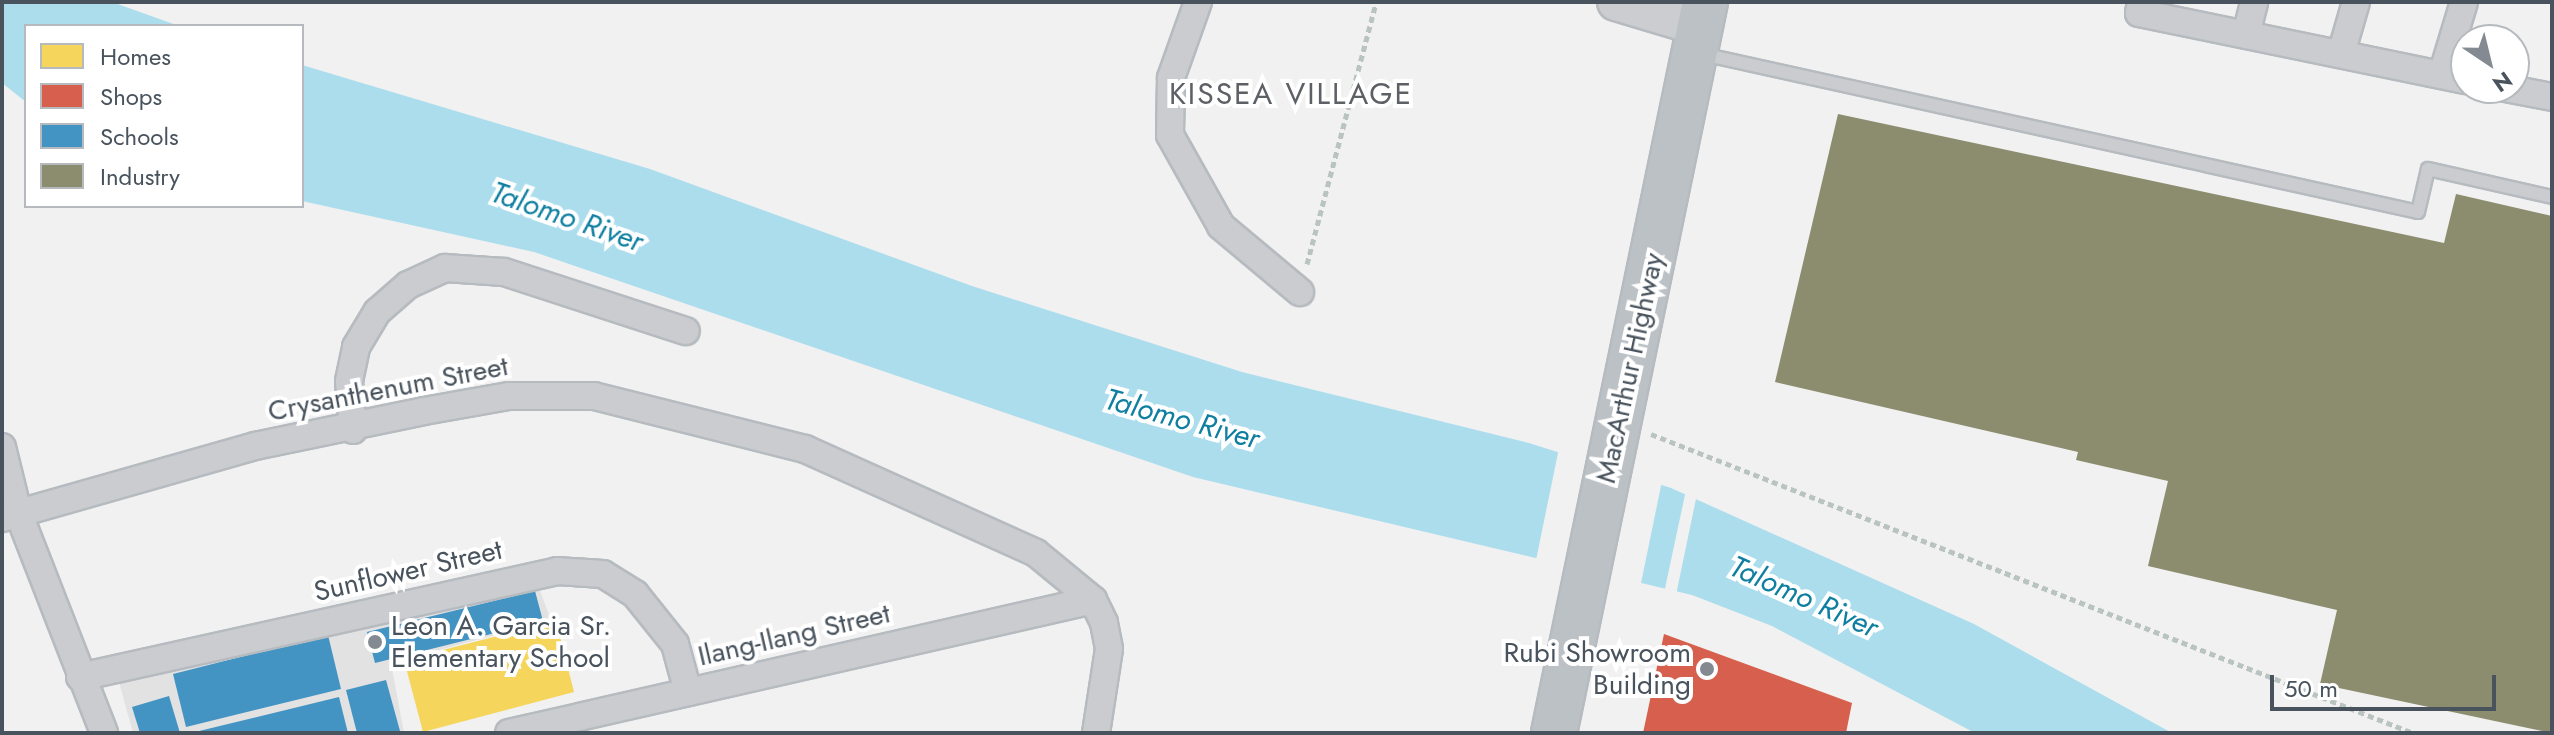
<!DOCTYPE html>
<html>
<head>
<meta charset="utf-8">
<style>
  body { margin:0 }
  #map { position:relative; width:2554px; height:735px; overflow:hidden; background:#f1f1f1; font-family:Jost,sans-serif }
  div>[style] { position:absolute }
  .education>* { inset:0; background:#e3e2e3 }
  .water>* { inset:0; background:#acdded }
  .pier>* { inset:0; background:#f1f1f1 }
  .homes>* { inset:0; background:#f6d55c }
  .shops>* { inset:0; background:#d6604d }
  .schools>* { inset:0; background:#4393c3 }
  .industry>* { inset:0; background:#8c8c6e }
  .path>* { height:5px; margin-top:-2.5px; transform-origin:0; background:repeating-linear-gradient(90deg,#b9c4c1 0 6px,transparent 0 10px) }
  .roads { filter:drop-shadow(2px 0 #b6bbc0) drop-shadow(-2px 0 #b6bbc0) drop-shadow(0 2px #b6bbc0) drop-shadow(0 -2px #b6bbc0) }
  .lane>* { height:12px; margin:-6px; padding:0 6px; transform-origin:6px; border-radius:6px; background:#cacccf }
  .street>* { height:26px; margin:-13px; padding:0 13px; transform-origin:13px; border-radius:13px; background:#cacccf }
  .secondary>* { height:36px; margin:-18px; padding:0 18px; transform-origin:18px; border-radius:18px; background:#cbcdd0 }
  .highway>* { height:44px; margin:-22px; padding:0 22px; transform-origin:22px; border-radius:22px; background:#bcc1c6 }
  .dots>* { width:22px; height:22px; translate:-50% -50%; box-sizing:border-box; border:4px solid #fff; border-radius:50% }
  span { translate:-50% -50%; white-space:nowrap; text-align:center; line-height:1.15; -webkit-text-stroke:8px #fff; paint-order:stroke }
  .street-label { font-size:28px; color:#48535d }
  .poi-label { font-size:28px; color:#48535d }
  .left { translate:0 -50%; text-align:left }
  .right { translate:-100% -50%; text-align:right }
  .neighbourhood-label { font-size:30px; color:#5d6065; letter-spacing:2px }
  .water-label { font-size:30px; color:#0f7fa1; font-style:italic }
  .frame { position:absolute; inset:0; border:4px solid #48535d; pointer-events:none }
  .legend { position:absolute; left:24px; top:24px; width:280px; height:184px; box-sizing:border-box; background:#fff; border:2px solid #b6babe; margin:0; padding:10px 14px; list-style:none; font-size:24px; color:#48535d }
  .legend li { display:flex; align-items:center; gap:16px; height:40px }
  .legend b { width:40px; border:2px solid #b6babe }
  .north { position:absolute; left:2450px; top:24px; width:80px; height:80px; box-sizing:border-box; background:#fff; border:2px solid #b6babe; border-radius:50%; rotate:145deg; font-size:22px; font-weight:700; line-height:32px; text-align:center; color:#48535d }
  .north::after { content:''; display:block; margin:auto; width:28px; height:36px; background:#838a91; clip-path:polygon(50% 0,100% 100%,50% 72%,0 100%) }
  .scale { position:absolute; left:2270px; top:675px; width:226px; height:36px; box-sizing:border-box; border:4px solid #48535d; border-top:0; padding-left:10px; font-size:24px; line-height:28px; white-space:nowrap; color:#48535d; -webkit-text-stroke:6px #fff; paint-order:stroke }
</style>
</head>
<body>
<div id="map">
  <div class="education">
    <div style="clip-path:polygon(539px 588px,551px 620px,391px 663px,404px 733px,133px 733px,117px 675px)"></div>
  </div>
  <div class="water">
    <div style="clip-path:polygon(2px 2px,112px 2px,179px 26px,26px 26px,26px 102px,2px 83px)"></div>
    <div style="clip-path:polygon(302px 65px,650px 169px,972px 286px,1242px 372px,1529px 443px,1671px 488px,1974px 624px,2172px 733px,1975px 733px,1772px 626px,1692px 595px,1193px 477px,534px 252px,302px 201px)"></div>
  </div>
  <div class="pier">
    <div style="clip-path:polygon(1559px 448px,1662px 481px,1640px 588px,1535px 565px)"></div>
    <div style="clip-path:polygon(1686px 490px,1697px 494px,1676px 595px,1664px 593px)"></div>
  </div>
  <div class="homes">
    <div style="clip-path:polygon(556px 621px,574px 692px,423px 732px,404px 660px)"></div>
  </div>
  <div class="shops">
    <div style="clip-path:polygon(1664px 634px,1852px 703px,1846px 733px,1643px 733px)"></div>
  </div>
  <div class="schools">
    <div style="clip-path:polygon(535px 591px,543px 621px,375px 663px,367px 632px)"></div>
    <div style="clip-path:polygon(328px 635px,341px 689px,186px 727px,173px 674px)"></div>
    <div style="clip-path:polygon(386px 680px,400px 731px,357px 733px,346px 690px)"></div>
    <div style="clip-path:polygon(169px 696px,180px 733px,140px 733px,132px 707px)"></div>
    <div style="clip-path:polygon(339px 697px,348px 733px,195px 733px,195px 732px)"></div>
  </div>
  <div class="industry">
    <div style="clip-path:polygon(1838px 114px,2444px 243px,2456px 194px,2552px 216px,2552px 733px,2320px 684px,2337px 610px,2148px 566px,2168px 481px,2076px 460px,2078px 452px,1775px 382px)"></div>
  </div>
  <div class="path">
    <div style="left:1307px;top:264px;width:271px;rotate:-75.2deg"></div>
    <div style="left:1651px;top:434px;width:819px;rotate:21.42deg"></div>
  </div>
  <div class="roads">
    <div class="lane">
      <div style="left:1702px;top:54px;width:733px;rotate:12.44deg"></div>
      <div style="left:2418px;top:212px;width:44px;rotate:-76.9deg"></div>
      <div style="left:2428px;top:169px;width:127px;rotate:12.7deg"></div>
    </div>
    <div class="street">
      <div style="left:1198px;top:2px;width:81px;rotate:109.6deg"></div>
      <div style="left:1171px;top:78px;width:57px;rotate:91deg"></div>
      <div style="left:1170px;top:135px;width:104px;rotate:60.7deg"></div>
      <div style="left:1221px;top:226px;width:103px;rotate:39.9deg"></div>
      <div style="left:2141px;top:2px;width:11px;rotate:100deg"></div>
      <div style="left:2139px;top:13px;width:334px;rotate:11.6deg"></div>
      <div style="left:2246px;top:35px;width:34px;rotate:-76deg"></div>
      <div style="left:2341px;top:54px;width:54px;rotate:-73.9deg"></div>
      <div style="left:2442px;top:75px;width:76px;rotate:-73.2deg"></div>
      <div style="left:2505px;top:88px;width:48px;rotate:10.8deg"></div>
      <div style="left:353px;top:430px;width:49px;rotate:-94.7deg"></div>
      <div style="left:349px;top:381px;width:35px;rotate:-78deg"></div>
      <div style="left:356px;top:347px;width:41px;rotate:-59deg"></div>
      <div style="left:377px;top:312px;width:41px;rotate:-41.1deg"></div>
      <div style="left:408px;top:285px;width:41px;rotate:-24.7deg"></div>
      <div style="left:445px;top:268px;width:59px;rotate:3.9deg"></div>
      <div style="left:504px;top:272px;width:191px;rotate:18deg"></div>
      <div style="left:2px;top:447px;width:67px;rotate:76.2deg"></div>
      <div style="left:18px;top:512px;width:237px;rotate:68.7deg"></div>
      <div style="left:2px;top:518px;width:263px;rotate:-15.9deg"></div>
      <div style="left:255px;top:446px;width:173px;rotate:-11.7deg"></div>
      <div style="left:424px;top:411px;width:86px;rotate:-10deg"></div>
      <div style="left:509px;top:396px;width:85px"></div>
      <div style="left:594px;top:396px;width:218px;rotate:14.1deg"></div>
      <div style="left:805px;top:449px;width:253px;rotate:24.2deg"></div>
      <div style="left:1036px;top:553px;width:74px;rotate:39.5deg"></div>
      <div style="left:1093px;top:600px;width:25px;rotate:64deg"></div>
      <div style="left:1104px;top:623px;width:26px;rotate:79deg"></div>
      <div style="left:1109px;top:649px;width:85px;rotate:98.8deg"></div>
      <div style="left:80px;top:677px;width:489px;rotate:-12.5deg"></div>
      <div style="left:557px;top:571px;width:46px;rotate:3.7deg"></div>
      <div style="left:603px;top:574px;width:38px;rotate:32deg"></div>
      <div style="left:635px;top:594px;width:64px;rotate:51.3deg"></div>
      <div style="left:675px;top:644px;width:50px;rotate:74.8deg"></div>
      <div style="left:509px;top:733px;width:599px;rotate:-12.83deg"></div>
    </div>
    <div class="secondary">
      <div style="left:1616px;top:2px;width:88px;rotate:16.6deg"></div>
    </div>
    <div class="highway">
      <div style="left:1554px;top:733px;width:746px;rotate:-78.33deg"></div>
    </div>
  </div>
  <div class="dots">
    <div style="left:375px;top:642px;background:#838a91"></div>
    <div style="left:1707px;top:669px;background:#838a91"></div>
  </div>
  <div class="street-label">
    <span style="left:1630px;top:368px;rotate:-78deg">MacArthur Highway</span>
    <span style="left:388px;top:389px;rotate:-11deg">Crysanthenum Street</span>
    <span style="left:408px;top:571px;rotate:-13deg">Sunflower Street</span>
    <span style="left:794px;top:635px;rotate:-13deg">Ilang-Ilang Street</span>
  </div>
  <div class="poi-label">
    <span class="left" style="left:391px;top:642px">Leon A. Garcia Sr.<br>Elementary School</span>
    <span class="right" style="left:1691px;top:669px">Rubi Showroom<br>Building</span>
  </div>
  <div class="neighbourhood-label">
    <span style="left:1291px;top:94px">KISSEA VILLAGE</span>
  </div>
  <div class="water-label">
    <span style="left:567px;top:217px;rotate:19deg">Talomo River</span>
    <span style="left:1182px;top:419px;rotate:15deg">Talomo River</span>
    <span style="left:1804px;top:597px;rotate:24deg">Talomo River</span>
  </div>
  <div class="frame"></div>
  <ul class="legend">
  <li><b style="height:22px;background:#f6d55c"></b>Homes</li>
  <li><b style="height:22px;background:#d6604d"></b>Shops</li>
  <li><b style="height:22px;background:#4393c3"></b>Schools</li>
  <li><b style="height:22px;background:#8c8c6e"></b>Industry</li>
  </ul>
  <div class="north">N</div>
  <div class="scale">50 m</div>
</div>
</body>
</html>
